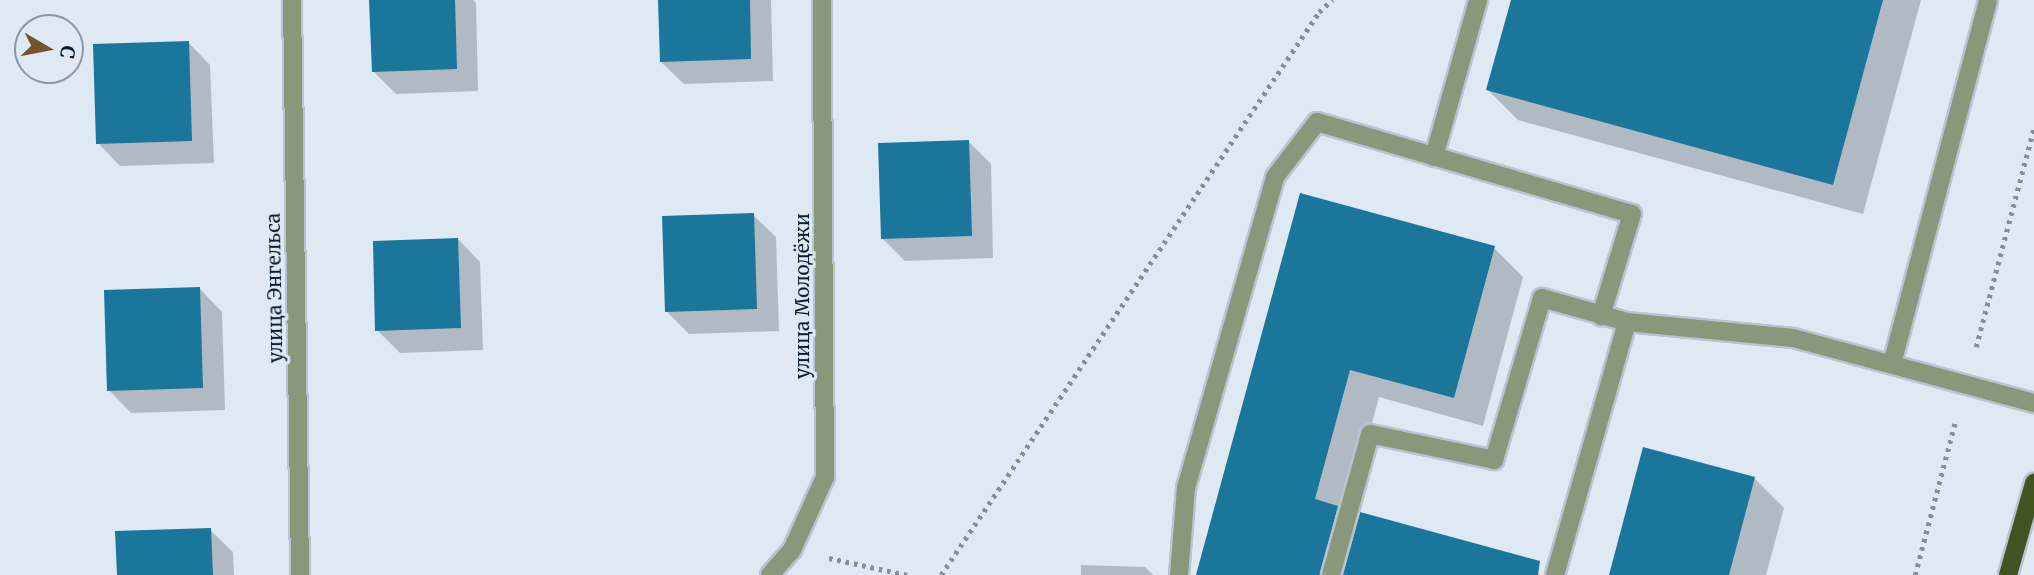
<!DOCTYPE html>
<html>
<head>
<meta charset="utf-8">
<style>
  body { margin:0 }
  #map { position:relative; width:2034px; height:575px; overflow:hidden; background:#dee9f4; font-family:Merriweather,serif }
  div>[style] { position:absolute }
  .shadow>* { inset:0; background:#0003 }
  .building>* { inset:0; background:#1a769a }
  .path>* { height:4.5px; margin-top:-2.25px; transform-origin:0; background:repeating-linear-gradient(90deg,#7f8f9e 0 3.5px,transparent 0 8.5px) }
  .roads { filter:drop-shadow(2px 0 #b7c4d1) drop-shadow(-2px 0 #b7c4d1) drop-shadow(0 2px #b7c4d1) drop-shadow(0 -2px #b7c4d1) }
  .lane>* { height:18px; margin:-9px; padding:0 9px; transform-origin:9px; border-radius:9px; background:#89987b }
  .street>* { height:18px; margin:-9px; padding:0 9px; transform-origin:9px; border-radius:9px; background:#89987b }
  .primary>* { height:18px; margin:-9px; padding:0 9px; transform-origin:9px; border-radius:9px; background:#3e5521 }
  span { translate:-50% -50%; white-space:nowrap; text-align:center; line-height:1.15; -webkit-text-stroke:6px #dee9f4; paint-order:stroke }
  .street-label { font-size:19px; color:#071d31 }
  .north { position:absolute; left:14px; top:14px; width:70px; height:70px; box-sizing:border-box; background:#dee9f4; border:2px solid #8897a6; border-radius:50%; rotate:100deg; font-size:19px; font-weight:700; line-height:28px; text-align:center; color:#071d31 }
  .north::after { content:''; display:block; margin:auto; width:24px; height:32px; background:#75542b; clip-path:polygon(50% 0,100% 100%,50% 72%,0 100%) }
</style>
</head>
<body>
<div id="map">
  <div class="shadow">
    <div style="clip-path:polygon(371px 0,473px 0,476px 3px,478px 91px,396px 94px,373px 71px)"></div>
    <div style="clip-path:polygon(659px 0,771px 0,773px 81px,684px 84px,661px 62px)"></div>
    <div style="clip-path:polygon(1513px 0,1921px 0,1863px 214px,1518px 120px,1488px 90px)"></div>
    <div style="clip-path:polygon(188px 42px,210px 65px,214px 163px,120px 166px,98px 143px)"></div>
    <div style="clip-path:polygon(969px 142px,991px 164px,993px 258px,905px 261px,882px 238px)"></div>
    <div style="clip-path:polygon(1301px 195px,1494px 248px,1523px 277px,1483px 426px,1379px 397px,1347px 516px,1358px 527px,1524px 559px,1540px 575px,1204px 575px)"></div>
    <div style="clip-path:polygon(753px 215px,776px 237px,779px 331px,689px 334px,667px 312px)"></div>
    <div style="clip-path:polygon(458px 239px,480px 262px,483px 350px,400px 353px,377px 330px)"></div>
    <div style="clip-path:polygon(200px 289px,222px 312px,225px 410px,131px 413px,109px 390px)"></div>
    <div style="clip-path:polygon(1754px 478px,1784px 508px,1766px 575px,1611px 575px)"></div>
    <div style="clip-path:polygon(210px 530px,233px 552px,234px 575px,119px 575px)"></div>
    <div style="clip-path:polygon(1081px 565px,1145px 567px,1153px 575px,1081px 575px)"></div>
  </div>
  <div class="building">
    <div style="clip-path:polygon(369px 0,455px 0,457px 69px,372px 72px)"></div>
    <div style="clip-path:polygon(658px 0,750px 0,751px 59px,660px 62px)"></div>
    <div style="clip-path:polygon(1511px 0,1883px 0,1833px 185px,1486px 90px)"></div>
    <div style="clip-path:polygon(189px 41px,192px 141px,96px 144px,93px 44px)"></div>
    <div style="clip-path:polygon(969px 140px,972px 236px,881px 239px,878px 143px)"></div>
    <div style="clip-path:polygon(1300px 193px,1495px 246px,1454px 398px,1350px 370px,1315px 499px,1338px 506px,1320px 575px,1196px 575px)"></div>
    <div style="clip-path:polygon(754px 213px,757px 309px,665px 312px,662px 216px)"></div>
    <div style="clip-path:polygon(458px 238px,461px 328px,375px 331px,373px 241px)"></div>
    <div style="clip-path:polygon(200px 287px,203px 388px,107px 391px,104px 290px)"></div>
    <div style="clip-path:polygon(1643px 447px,1755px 477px,1729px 575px,1609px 575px)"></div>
    <div style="clip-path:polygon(1360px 512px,1540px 561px,1538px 575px,1343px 575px)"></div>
    <div style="clip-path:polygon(211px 528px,213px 575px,117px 575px,115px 531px)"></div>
  </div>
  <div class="path">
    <div style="left:1976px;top:347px;width:227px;rotate:-75.2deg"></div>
    <div style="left:829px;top:558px;width:80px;rotate:12.3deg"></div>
    <div style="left:941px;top:575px;width:678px;rotate:-56.12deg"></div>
    <div style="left:1319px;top:12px;width:18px;rotate:-43deg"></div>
    <div style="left:1915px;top:575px;width:157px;rotate:-75.3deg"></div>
  </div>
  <div class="roads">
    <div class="lane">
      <div style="left:1434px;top:157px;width:163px;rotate:-74.3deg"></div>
      <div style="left:1892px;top:364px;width:376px;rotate:-75.2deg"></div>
      <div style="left:1179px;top:575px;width:87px;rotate:-85.4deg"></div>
      <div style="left:1186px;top:488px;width:323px;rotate:-74deg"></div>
      <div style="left:1275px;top:177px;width:69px;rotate:-52.6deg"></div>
      <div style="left:1317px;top:122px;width:328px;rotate:16.3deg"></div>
      <div style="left:1632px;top:214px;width:107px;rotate:106.9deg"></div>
      <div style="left:1331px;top:575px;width:146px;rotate:-74.5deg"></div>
      <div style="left:1370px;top:434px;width:127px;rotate:11.8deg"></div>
      <div style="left:1494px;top:460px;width:169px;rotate:-73.5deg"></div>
      <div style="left:1542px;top:298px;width:88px;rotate:15.8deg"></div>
      <div style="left:1627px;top:322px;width:167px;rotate:5.5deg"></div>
      <div style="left:1793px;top:338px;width:250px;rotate:15.1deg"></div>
      <div style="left:1555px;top:575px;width:263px;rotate:-74.1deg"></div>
    </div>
    <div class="street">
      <div style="left:292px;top:0;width:575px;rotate:89.2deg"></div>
      <div style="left:770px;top:575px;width:33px;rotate:-49deg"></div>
      <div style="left:792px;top:550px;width:80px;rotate:-65.7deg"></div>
      <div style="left:825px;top:477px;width:477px;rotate:-90.4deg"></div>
    </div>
    <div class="primary">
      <div style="left:2008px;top:575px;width:96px;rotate:-74.2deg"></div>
    </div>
  </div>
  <div class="street-label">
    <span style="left:275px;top:288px;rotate:-91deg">улица Энгельса</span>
    <span style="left:803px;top:296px;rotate:-90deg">улица Молодёжи</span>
  </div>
  <div class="north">С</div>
</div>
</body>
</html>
